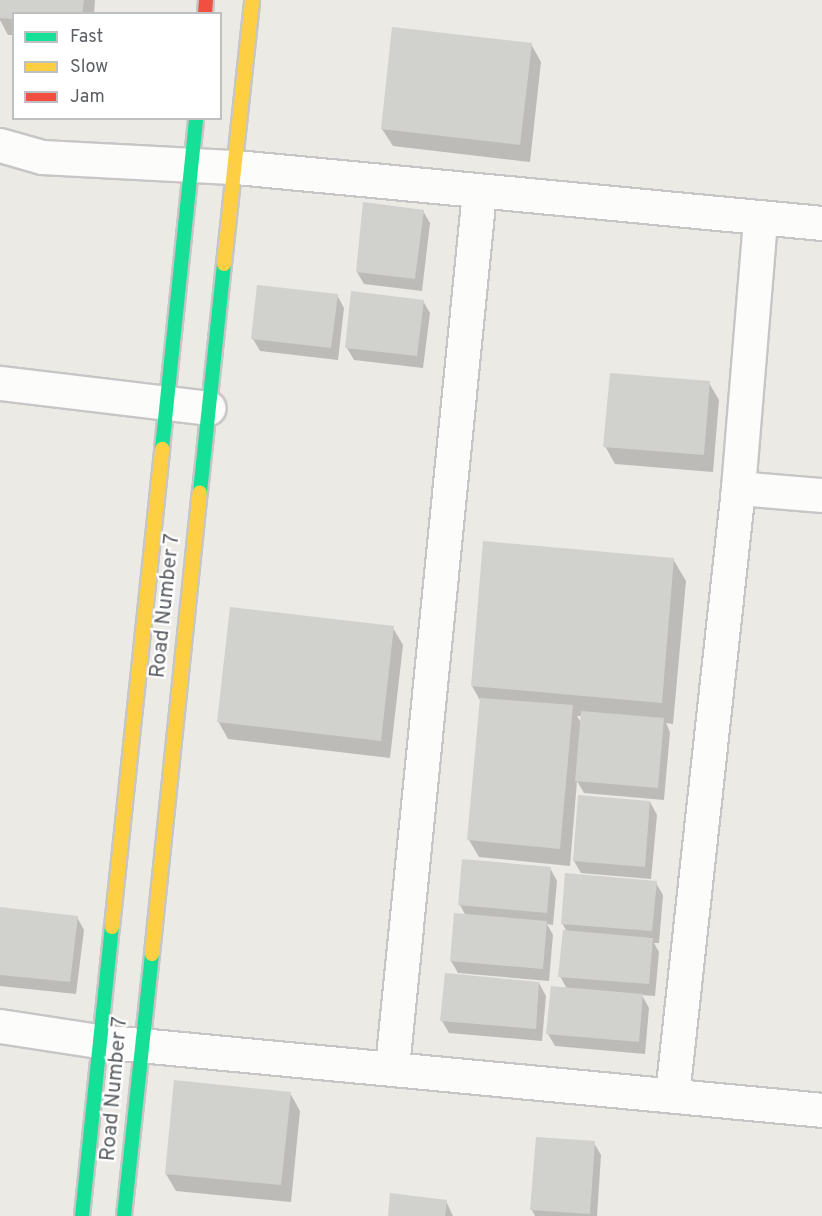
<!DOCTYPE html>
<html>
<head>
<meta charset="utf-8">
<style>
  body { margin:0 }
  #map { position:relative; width:822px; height:1216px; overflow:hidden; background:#ebeae5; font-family:Overpass,sans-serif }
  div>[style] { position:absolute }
  .shadow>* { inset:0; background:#0003 }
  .building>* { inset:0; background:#d1d1ce }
  .roads { filter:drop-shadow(2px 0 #c7c6c6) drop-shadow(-2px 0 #c7c6c6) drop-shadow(0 2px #c7c6c6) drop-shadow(0 -2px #c7c6c6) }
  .street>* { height:33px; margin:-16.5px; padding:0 16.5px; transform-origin:16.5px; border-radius:16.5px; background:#fcfcfb }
  .fast>* { height:14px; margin:-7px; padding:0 7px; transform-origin:7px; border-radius:7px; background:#16e098 }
  .slow>* { height:14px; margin:-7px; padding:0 7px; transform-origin:7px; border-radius:7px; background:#ffcf43 }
  .jam>* { height:14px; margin:-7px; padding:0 7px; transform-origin:7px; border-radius:7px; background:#f24e42 }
  span { translate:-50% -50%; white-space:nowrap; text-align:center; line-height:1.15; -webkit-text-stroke:4.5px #fff; paint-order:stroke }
  .street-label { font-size:21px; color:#5c5f63 }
  .legend { position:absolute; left:12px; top:12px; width:210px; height:108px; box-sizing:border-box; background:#fff; border:2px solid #bebfc1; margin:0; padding:8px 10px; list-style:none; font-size:18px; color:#5c5f63 }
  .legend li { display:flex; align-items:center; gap:12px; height:30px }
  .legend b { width:30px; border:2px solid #bebfc1 }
</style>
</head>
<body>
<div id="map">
  <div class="shadow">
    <div style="clip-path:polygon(0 0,95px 0,94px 14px,14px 14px,14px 35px,8px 35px,0 20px)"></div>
    <div style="clip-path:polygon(531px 44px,541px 62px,530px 162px,393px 146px,382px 129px)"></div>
    <div style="clip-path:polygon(423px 211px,430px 223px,422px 291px,364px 284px,357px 272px)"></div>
    <div style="clip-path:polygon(337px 295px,344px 308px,338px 360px,260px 351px,253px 339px)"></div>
    <div style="clip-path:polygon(423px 301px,430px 313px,423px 368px,354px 360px,347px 348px)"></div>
    <div style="clip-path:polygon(709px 383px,719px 400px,713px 472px,615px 464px,605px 446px)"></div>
    <div style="clip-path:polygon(evenodd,484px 543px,673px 559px,686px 581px,673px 724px,666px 723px,670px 732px,664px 800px,584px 793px,577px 781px,570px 866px,479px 857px,469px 840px,481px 702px,472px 686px,484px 543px,577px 716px,583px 716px,582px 724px,577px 716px)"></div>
    <div style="clip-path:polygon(393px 628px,403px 645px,390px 758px,228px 739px,218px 721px)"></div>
    <div style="clip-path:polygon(650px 802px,657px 815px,651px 879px,581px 873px,574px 861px)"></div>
    <div style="clip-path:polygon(550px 868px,557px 881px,553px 925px,547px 924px,553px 935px,549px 981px,458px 973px,451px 961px,466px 916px,460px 905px)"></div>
    <div style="clip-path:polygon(656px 883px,663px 895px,659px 943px,654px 943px,659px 952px,655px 996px,642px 995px,649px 1008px,645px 1054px,555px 1046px,548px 1034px,567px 989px,560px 976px,567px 932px,562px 923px)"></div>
    <div style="clip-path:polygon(0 909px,77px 917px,84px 930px,76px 994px,0 986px)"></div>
    <div style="clip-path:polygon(539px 983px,546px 996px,542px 1041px,449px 1033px,442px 1021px)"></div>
    <div style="clip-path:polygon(290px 1093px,300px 1111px,291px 1202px,176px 1191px,166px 1174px)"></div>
    <div style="clip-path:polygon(594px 1143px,601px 1155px,597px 1216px,535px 1216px,532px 1210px)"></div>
    <div style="clip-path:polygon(446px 1201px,453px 1216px,389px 1216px)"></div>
  </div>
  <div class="building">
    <div style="clip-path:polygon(0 0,84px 0,82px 14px,14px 14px,14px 19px,0 18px)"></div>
    <div style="clip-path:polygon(392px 27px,532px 43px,520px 145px,381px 129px)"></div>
    <div style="clip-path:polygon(363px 202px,424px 210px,415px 279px,356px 272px)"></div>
    <div style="clip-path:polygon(257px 285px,338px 294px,331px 348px,251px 339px)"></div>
    <div style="clip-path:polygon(351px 291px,424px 300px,417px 356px,345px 348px)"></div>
    <div style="clip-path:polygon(610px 373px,710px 381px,704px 455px,603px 447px)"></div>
    <div style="clip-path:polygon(483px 541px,674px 558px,662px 703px,471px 686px)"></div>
    <div style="clip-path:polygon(230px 607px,394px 626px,381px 741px,217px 722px)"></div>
    <div style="clip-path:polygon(480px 698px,573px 705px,560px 849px,467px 840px)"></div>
    <div style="clip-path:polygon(581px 711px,664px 718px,658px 788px,575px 781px)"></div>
    <div style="clip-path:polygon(578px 795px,650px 801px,645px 867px,573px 861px)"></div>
    <div style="clip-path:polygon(462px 859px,551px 867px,547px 913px,458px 905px)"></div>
    <div style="clip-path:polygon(565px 873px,657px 881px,652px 931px,561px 924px)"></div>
    <div style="clip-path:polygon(0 907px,78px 916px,70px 982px,0 975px)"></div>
    <div style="clip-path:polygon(454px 913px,547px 921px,543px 969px,450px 961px)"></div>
    <div style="clip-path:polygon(563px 930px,653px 938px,649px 984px,558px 977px)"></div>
    <div style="clip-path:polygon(445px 973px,539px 982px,536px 1029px,440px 1021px)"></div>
    <div style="clip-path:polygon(551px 986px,643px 994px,639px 1042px,546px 1034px)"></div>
    <div style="clip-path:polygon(174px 1080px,291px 1092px,281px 1185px,165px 1174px)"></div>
    <div style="clip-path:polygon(536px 1137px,595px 1141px,590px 1214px,530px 1210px)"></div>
    <div style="clip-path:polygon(390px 1193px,447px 1200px,445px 1216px,388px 1216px)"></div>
  </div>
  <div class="roads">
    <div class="street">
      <div style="left:0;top:145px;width:44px;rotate:15.9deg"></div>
      <div style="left:42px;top:157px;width:194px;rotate:3deg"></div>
      <div style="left:236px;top:167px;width:589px;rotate:5.46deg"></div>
      <div style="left:0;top:383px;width:210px;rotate:6.8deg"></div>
      <div style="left:738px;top:488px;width:84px;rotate:4.8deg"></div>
      <div style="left:0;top:1026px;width:99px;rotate:8.7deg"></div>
      <div style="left:98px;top:1041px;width:727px;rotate:5.44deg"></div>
      <div style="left:392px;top:1067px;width:879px;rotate:-84.32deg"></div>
      <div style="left:672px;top:1095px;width:611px;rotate:-83.79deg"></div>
      <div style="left:738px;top:488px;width:270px;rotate:-85.3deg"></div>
    </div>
    <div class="fast">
      <div style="left:162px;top:449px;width:333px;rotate:-84.1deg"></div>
      <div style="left:200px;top:492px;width:229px;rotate:-84deg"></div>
      <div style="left:82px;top:1216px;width:291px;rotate:-84.1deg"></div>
      <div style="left:124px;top:1216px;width:263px;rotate:-83.9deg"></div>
    </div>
    <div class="slow">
      <div style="left:224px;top:264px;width:265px;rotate:-83.9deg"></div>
      <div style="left:112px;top:927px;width:481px;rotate:-84deg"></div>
      <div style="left:152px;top:954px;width:464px;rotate:-84.1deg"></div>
    </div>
    <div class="jam">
      <div style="left:205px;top:14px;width:14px;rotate:-86deg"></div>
    </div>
  </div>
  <div class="street-label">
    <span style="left:166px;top:606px;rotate:-84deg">Road Number 7</span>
    <span style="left:115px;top:1089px;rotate:-85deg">Road Number 7</span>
  </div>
  <ul class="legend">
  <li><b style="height:8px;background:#16e098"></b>Fast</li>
  <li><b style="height:8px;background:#ffcf43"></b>Slow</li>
  <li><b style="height:8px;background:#f24e42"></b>Jam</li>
  </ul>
</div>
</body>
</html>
